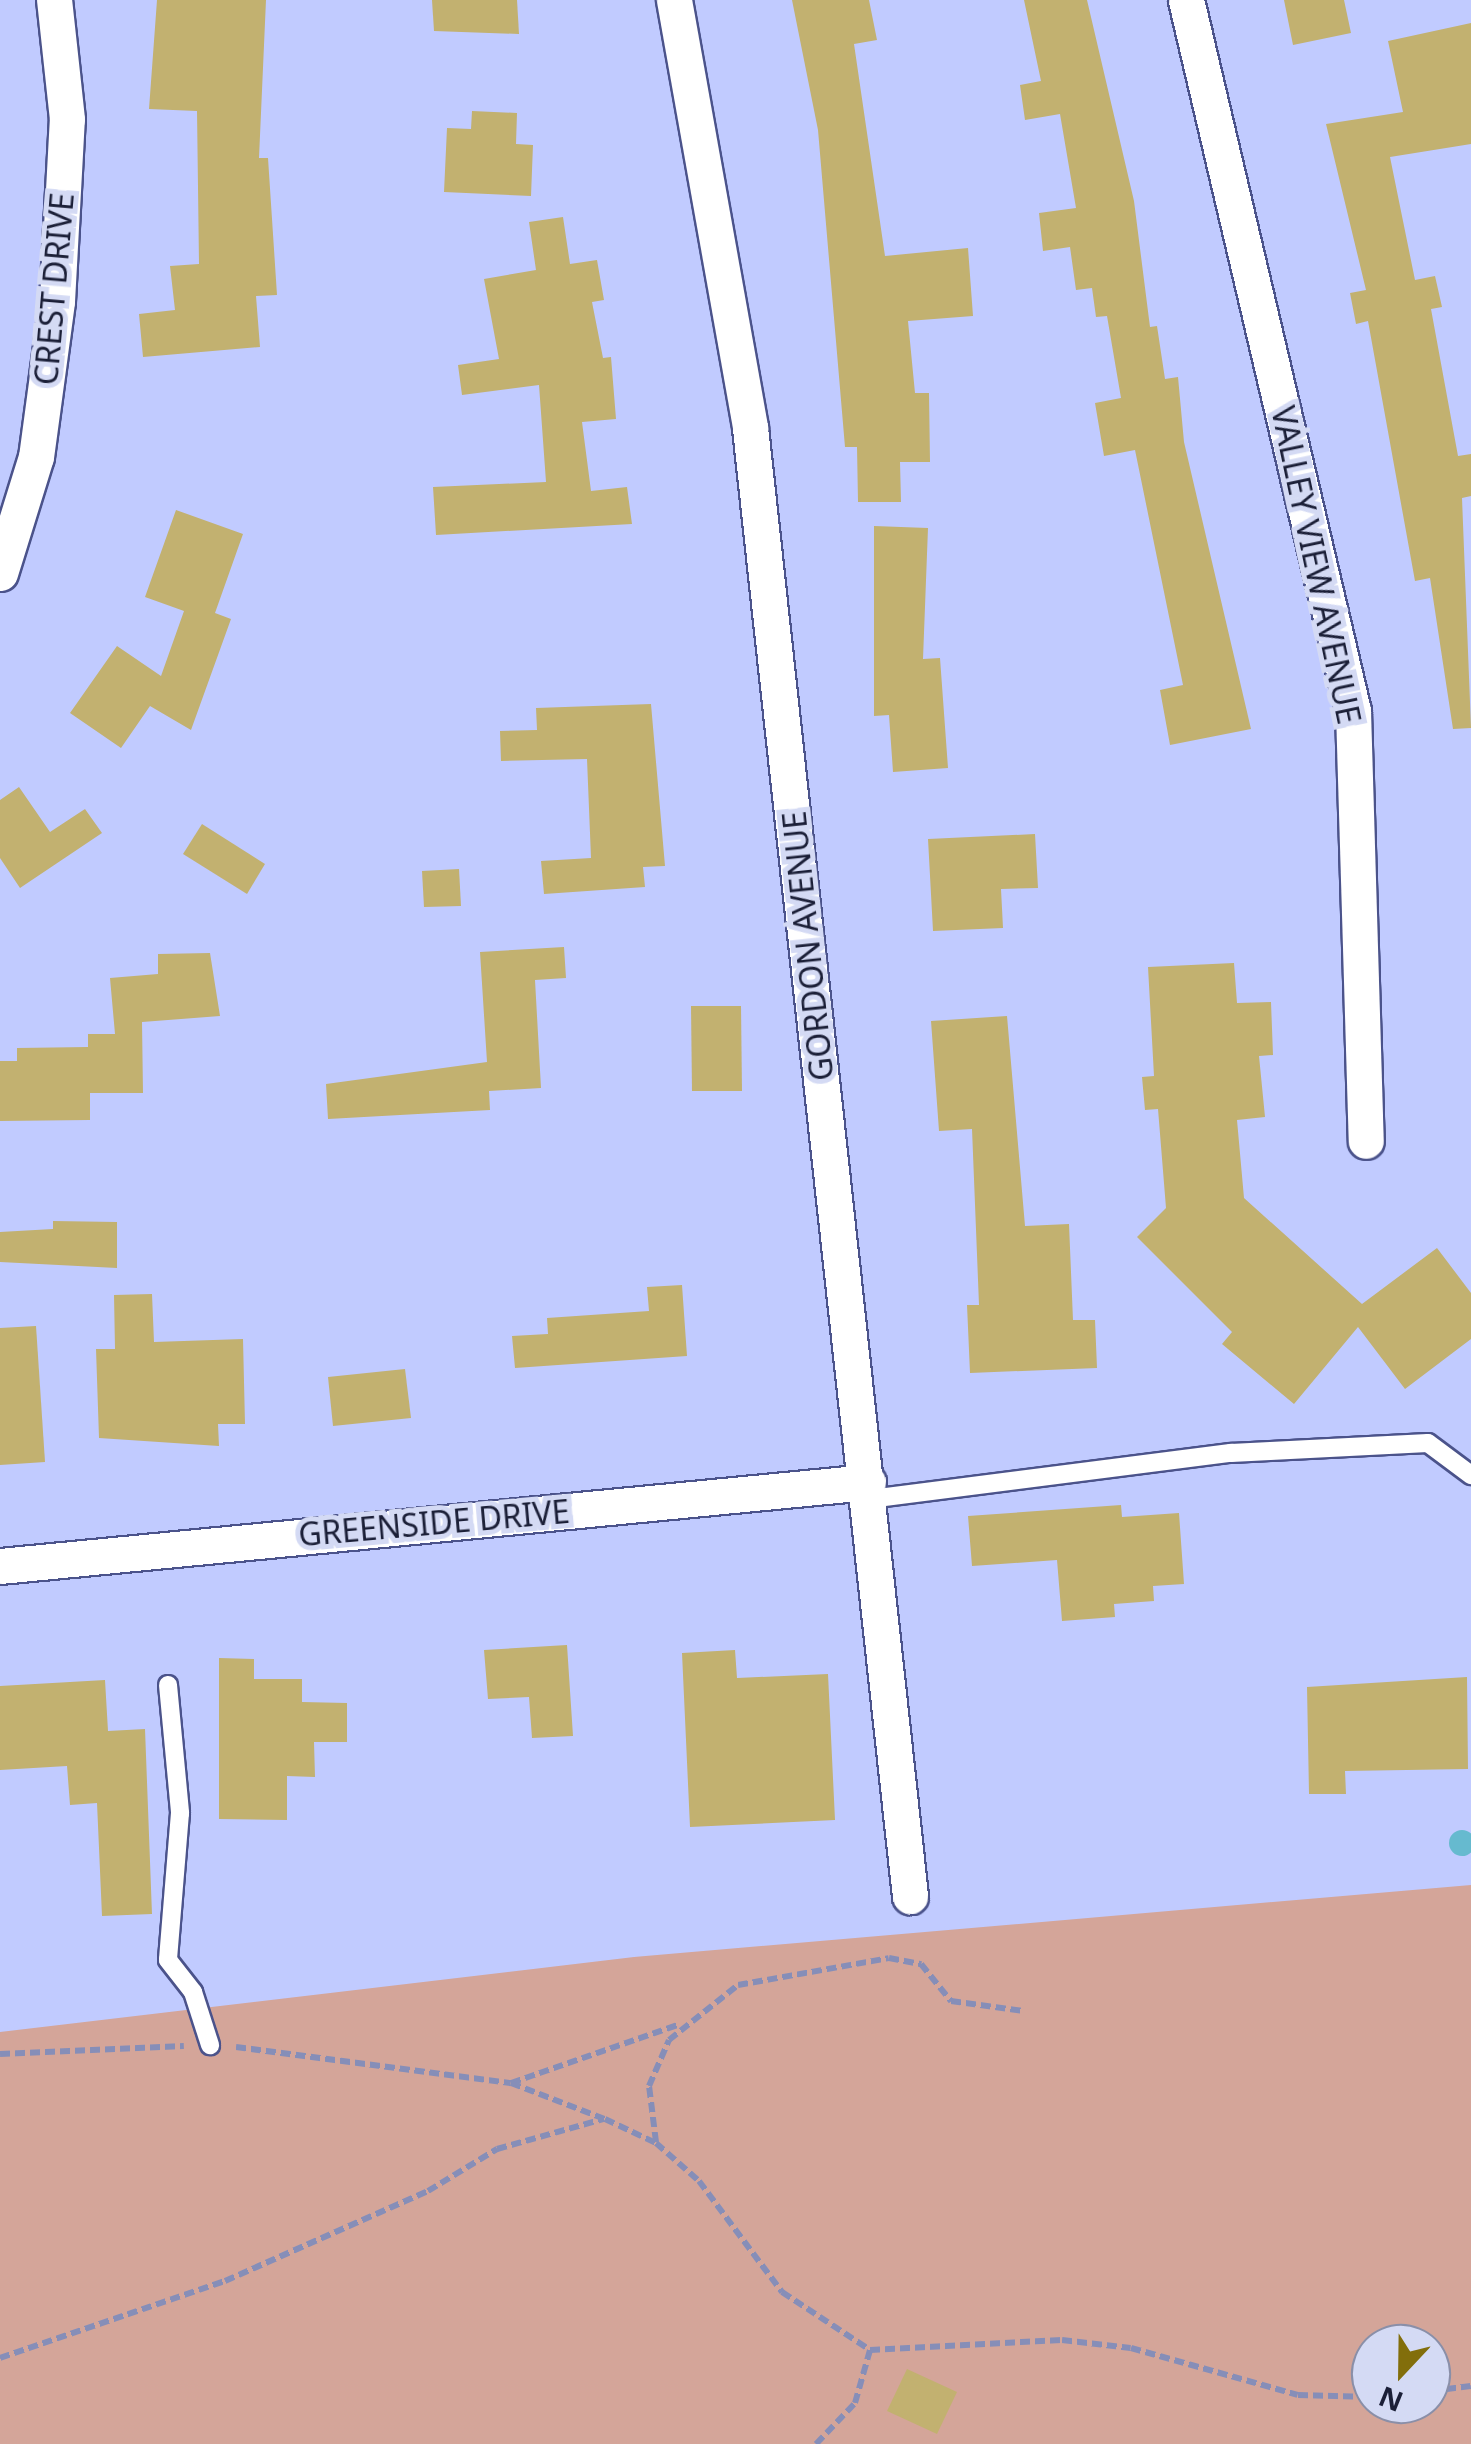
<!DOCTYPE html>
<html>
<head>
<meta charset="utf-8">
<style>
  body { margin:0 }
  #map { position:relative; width:1471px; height:2444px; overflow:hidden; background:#c1cbff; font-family:"Noto Sans",sans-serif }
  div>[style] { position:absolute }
  .green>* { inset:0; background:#d4a599 }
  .water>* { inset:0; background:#66bacf }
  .round { border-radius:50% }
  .building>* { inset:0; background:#c2b170 }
  .path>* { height:6px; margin-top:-3px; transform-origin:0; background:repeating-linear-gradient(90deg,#868eb8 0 10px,transparent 0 15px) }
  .roads { filter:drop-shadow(2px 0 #4b538b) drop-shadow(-2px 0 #4b538b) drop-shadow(0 2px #4b538b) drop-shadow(0 -2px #4b538b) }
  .lane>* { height:18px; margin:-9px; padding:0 9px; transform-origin:9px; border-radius:9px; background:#fff }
  .street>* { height:35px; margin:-17.5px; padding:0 17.5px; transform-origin:17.5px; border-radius:17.5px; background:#fff }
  span { translate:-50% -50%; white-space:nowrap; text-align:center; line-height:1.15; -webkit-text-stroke:10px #d4daf4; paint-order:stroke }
  .street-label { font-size:32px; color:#1b1f37 }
  .north { position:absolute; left:1351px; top:2324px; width:100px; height:100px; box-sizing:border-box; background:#d4daf4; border:2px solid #8a8fa8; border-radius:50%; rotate:202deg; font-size:28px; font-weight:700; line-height:40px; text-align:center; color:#1b1f37 }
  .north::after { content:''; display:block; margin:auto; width:35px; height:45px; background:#826e0b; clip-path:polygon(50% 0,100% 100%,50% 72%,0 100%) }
</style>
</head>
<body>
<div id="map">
  <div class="green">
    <div style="clip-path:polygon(evenodd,1471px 1885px,1471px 2444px,0 2444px,0 2032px,634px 1957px,1471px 1885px,1371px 2344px,1431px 2344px,1431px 2404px,1371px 2404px,1371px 2344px)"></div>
  </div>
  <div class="water">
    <div class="round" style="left:1449px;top:1830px;width:26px;height:26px"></div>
  </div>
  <div class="building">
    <div style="clip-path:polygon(157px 0,266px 0,259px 158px,268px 158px,277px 295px,256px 296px,260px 347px,143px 357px,139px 314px,175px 310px,170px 266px,199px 264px,197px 111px,149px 109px)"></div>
    <div style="clip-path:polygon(432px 0,517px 0,519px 34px,434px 31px)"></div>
    <div style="clip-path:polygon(792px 0,869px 0,877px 40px,854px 44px,885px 256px,968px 248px,973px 316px,908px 321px,915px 393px,929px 393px,930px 462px,900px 462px,901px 502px,858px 502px,857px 447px,845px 447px,818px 130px)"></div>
    <div style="clip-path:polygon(1024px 0,1087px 0,1134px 201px,1150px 327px,1157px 326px,1165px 379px,1178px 377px,1184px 442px,1251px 729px,1170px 745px,1160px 690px,1183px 685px,1135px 450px,1104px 456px,1095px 403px,1121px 398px,1107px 316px,1096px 317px,1092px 288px,1076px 290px,1070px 247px,1043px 251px,1039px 213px,1076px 208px,1060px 114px,1025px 120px,1020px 85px,1041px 81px)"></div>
    <div style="clip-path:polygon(1284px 0,1344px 0,1351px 33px,1293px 45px)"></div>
    <div style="clip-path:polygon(1471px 23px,1471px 144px,1390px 157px,1415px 280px,1435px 276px,1442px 307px,1431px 309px,1458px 456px,1471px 454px,1471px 496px,1462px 498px,1471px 728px,1453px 729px,1430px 578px,1415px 581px,1368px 321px,1356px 324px,1350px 293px,1366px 290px,1326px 124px,1403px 112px,1388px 41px)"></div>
    <div style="clip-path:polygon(472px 111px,517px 113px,516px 144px,533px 145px,531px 196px,444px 192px,447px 128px,471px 129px)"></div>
    <div style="clip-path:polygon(563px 217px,570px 264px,597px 260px,604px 300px,592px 302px,603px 358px,611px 357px,616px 419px,582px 422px,591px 491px,627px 487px,632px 524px,436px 535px,433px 487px,546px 482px,539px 385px,462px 395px,458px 365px,499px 359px,484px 279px,536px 270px,529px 222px)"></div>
    <div style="clip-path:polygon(176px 510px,243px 534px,215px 613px,231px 619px,191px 730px,150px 706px,121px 748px,70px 713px,117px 646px,161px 676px,184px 611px,145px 597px)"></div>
    <div style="clip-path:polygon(874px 526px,928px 528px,923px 659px,940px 658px,948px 768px,893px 772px,889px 715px,874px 716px)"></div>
    <div style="clip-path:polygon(651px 704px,665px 866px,643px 867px,645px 887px,544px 894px,541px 861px,591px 858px,587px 759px,501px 761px,500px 731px,537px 730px,536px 708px)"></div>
    <div style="clip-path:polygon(19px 787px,50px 832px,85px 809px,102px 833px,20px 888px,0 858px,0 800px)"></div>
    <div style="clip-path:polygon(202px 824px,265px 864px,247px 894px,183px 854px)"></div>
    <div style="clip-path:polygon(1035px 834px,1038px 888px,1001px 889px,1003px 928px,933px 931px,928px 839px)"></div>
    <div style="clip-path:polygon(459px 869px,461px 906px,424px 907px,422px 871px)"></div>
    <div style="clip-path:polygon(564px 947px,566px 978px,535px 980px,541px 1088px,489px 1091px,490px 1110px,328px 1119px,326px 1084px,487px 1062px,480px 952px)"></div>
    <div style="clip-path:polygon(210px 953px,220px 1016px,142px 1022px,143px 1093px,90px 1093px,90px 1120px,0 1121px,0 1061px,17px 1061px,17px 1048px,88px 1047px,88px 1034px,115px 1034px,110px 978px,158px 974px,158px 954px)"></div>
    <div style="clip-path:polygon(1234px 963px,1237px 1003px,1271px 1002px,1273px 1055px,1259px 1056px,1265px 1117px,1237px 1120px,1244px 1198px,1362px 1304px,1437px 1248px,1471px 1293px,1471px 1339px,1405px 1389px,1358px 1327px,1294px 1404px,1222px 1344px,1232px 1332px,1137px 1237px,1166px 1208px,1158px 1109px,1145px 1110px,1142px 1077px,1154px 1076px,1148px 967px)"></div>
    <div style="clip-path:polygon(691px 1006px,741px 1006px,742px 1091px,692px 1091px)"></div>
    <div style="clip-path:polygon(1007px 1016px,1025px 1226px,1069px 1224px,1073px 1320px,1095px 1320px,1097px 1368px,970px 1373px,967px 1305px,979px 1305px,972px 1129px,939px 1131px,931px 1021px)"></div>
    <div style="clip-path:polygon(53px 1221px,117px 1222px,117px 1268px,0 1262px,0 1232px,53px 1229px)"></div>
    <div style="clip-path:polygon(682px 1285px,687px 1356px,515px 1368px,512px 1336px,548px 1334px,547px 1318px,649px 1311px,647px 1287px)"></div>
    <div style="clip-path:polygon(152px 1294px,154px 1342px,243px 1339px,245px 1424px,218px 1424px,219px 1446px,99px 1438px,96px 1349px,115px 1349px,114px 1295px)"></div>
    <div style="clip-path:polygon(36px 1326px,45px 1462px,0 1465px,0 1328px)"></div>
    <div style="clip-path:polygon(405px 1369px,411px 1418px,333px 1426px,328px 1377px)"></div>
    <div style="clip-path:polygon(1121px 1505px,1122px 1517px,1179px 1513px,1184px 1584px,1153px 1586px,1154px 1601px,1114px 1604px,1115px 1617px,1062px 1621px,1057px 1560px,972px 1566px,968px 1516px)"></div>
    <div style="clip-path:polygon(567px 1645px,573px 1736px,532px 1738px,529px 1697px,488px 1699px,484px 1650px)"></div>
    <div style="clip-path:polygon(735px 1650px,737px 1678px,828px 1674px,835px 1820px,690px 1827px,682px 1653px)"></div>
    <div style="clip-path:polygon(219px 1658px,254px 1659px,254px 1679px,302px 1679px,302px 1702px,347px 1703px,347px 1742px,314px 1742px,315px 1777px,287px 1776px,287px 1820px,219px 1819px)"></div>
    <div style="clip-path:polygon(1467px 1677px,1468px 1769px,1345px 1771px,1346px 1794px,1309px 1794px,1307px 1687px)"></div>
    <div style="clip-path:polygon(105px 1680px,108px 1731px,145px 1729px,152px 1914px,102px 1916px,97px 1803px,70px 1805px,67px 1766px,0 1770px,0 1686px)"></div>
    <div style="clip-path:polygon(907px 2369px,957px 2392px,937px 2434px,887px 2411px)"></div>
  </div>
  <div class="path">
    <div style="left:236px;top:2047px;width:277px;rotate:7.5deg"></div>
    <div style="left:511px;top:2083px;width:101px;rotate:21deg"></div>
    <div style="left:605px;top:2119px;width:56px;rotate:25.2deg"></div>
    <div style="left:656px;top:2143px;width:57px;rotate:41.5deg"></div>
    <div style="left:699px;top:2181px;width:139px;rotate:53.2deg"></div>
    <div style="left:782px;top:2292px;width:105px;rotate:33.4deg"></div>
    <div style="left:870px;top:2350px;width:192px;rotate:-3deg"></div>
    <div style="left:1062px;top:2340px;width:69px;rotate:6.6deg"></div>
    <div style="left:1131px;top:2348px;width:173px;rotate:15.7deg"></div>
    <div style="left:1298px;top:2395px;width:73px;rotate:1.6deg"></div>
    <div style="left:0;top:2054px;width:184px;rotate:-2.5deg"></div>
    <div style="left:511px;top:2083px;width:179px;rotate:-19.2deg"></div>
    <div style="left:656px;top:2142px;width:56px;rotate:-97.1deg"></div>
    <div style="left:649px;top:2086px;width:50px;rotate:-66.5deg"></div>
    <div style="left:669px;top:2040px;width:88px;rotate:-38.6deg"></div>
    <div style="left:738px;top:1985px;width:153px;rotate:-10.1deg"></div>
    <div style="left:889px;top:1958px;width:33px;rotate:11deg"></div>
    <div style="left:921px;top:1964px;width:48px;rotate:51deg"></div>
    <div style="left:951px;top:2001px;width:74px;rotate:7.8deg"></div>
    <div style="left:0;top:2358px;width:238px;rotate:-18.9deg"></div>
    <div style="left:225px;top:2281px;width:222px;rotate:-23.9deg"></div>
    <div style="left:428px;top:2191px;width:81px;rotate:-31.3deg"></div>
    <div style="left:497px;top:2149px;width:111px;rotate:-15.7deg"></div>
    <div style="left:1431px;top:2391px;width:40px;rotate:-7.1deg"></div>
    <div style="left:816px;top:2444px;width:57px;rotate:-46.4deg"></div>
    <div style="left:855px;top:2403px;width:55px;rotate:-74.2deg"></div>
  </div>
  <div class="roads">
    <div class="lane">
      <div style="left:870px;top:1499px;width:364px;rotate:-7.3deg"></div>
      <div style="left:1231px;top:1453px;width:197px;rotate:-2.9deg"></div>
      <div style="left:1428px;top:1443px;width:54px;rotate:36.7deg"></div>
      <div style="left:168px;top:1685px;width:129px;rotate:84.6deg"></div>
      <div style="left:180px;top:1813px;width:147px;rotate:94.7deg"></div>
      <div style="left:168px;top:1960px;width:41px;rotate:52deg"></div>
      <div style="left:193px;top:1992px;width:56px;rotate:72.2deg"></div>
    </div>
    <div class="street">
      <div style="left:674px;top:0;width:435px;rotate:79.9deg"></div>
      <div style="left:750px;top:428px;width:1477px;rotate:83.78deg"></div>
      <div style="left:1186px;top:0;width:730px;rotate:76.78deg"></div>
      <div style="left:1353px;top:711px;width:430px;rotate:88.3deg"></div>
      <div style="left:0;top:573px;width:121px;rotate:-72.8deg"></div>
      <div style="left:36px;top:457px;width:157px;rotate:-82.3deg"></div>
      <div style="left:57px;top:301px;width:182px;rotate:-86.9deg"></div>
      <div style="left:67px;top:119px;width:120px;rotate:-96.2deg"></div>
      <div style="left:0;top:1566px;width:872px;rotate:-5.53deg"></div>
    </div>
  </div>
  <div class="street-label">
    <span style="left:54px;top:289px;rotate:-85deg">CREST DRIVE</span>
    <span style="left:1316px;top:565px;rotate:78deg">VALLEY VIEW AVENUE</span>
    <span style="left:808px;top:946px;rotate:-96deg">GORDON AVENUE</span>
    <span style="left:434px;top:1523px;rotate:-5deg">GREENSIDE DRIVE</span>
  </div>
  <div class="north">N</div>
</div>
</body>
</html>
